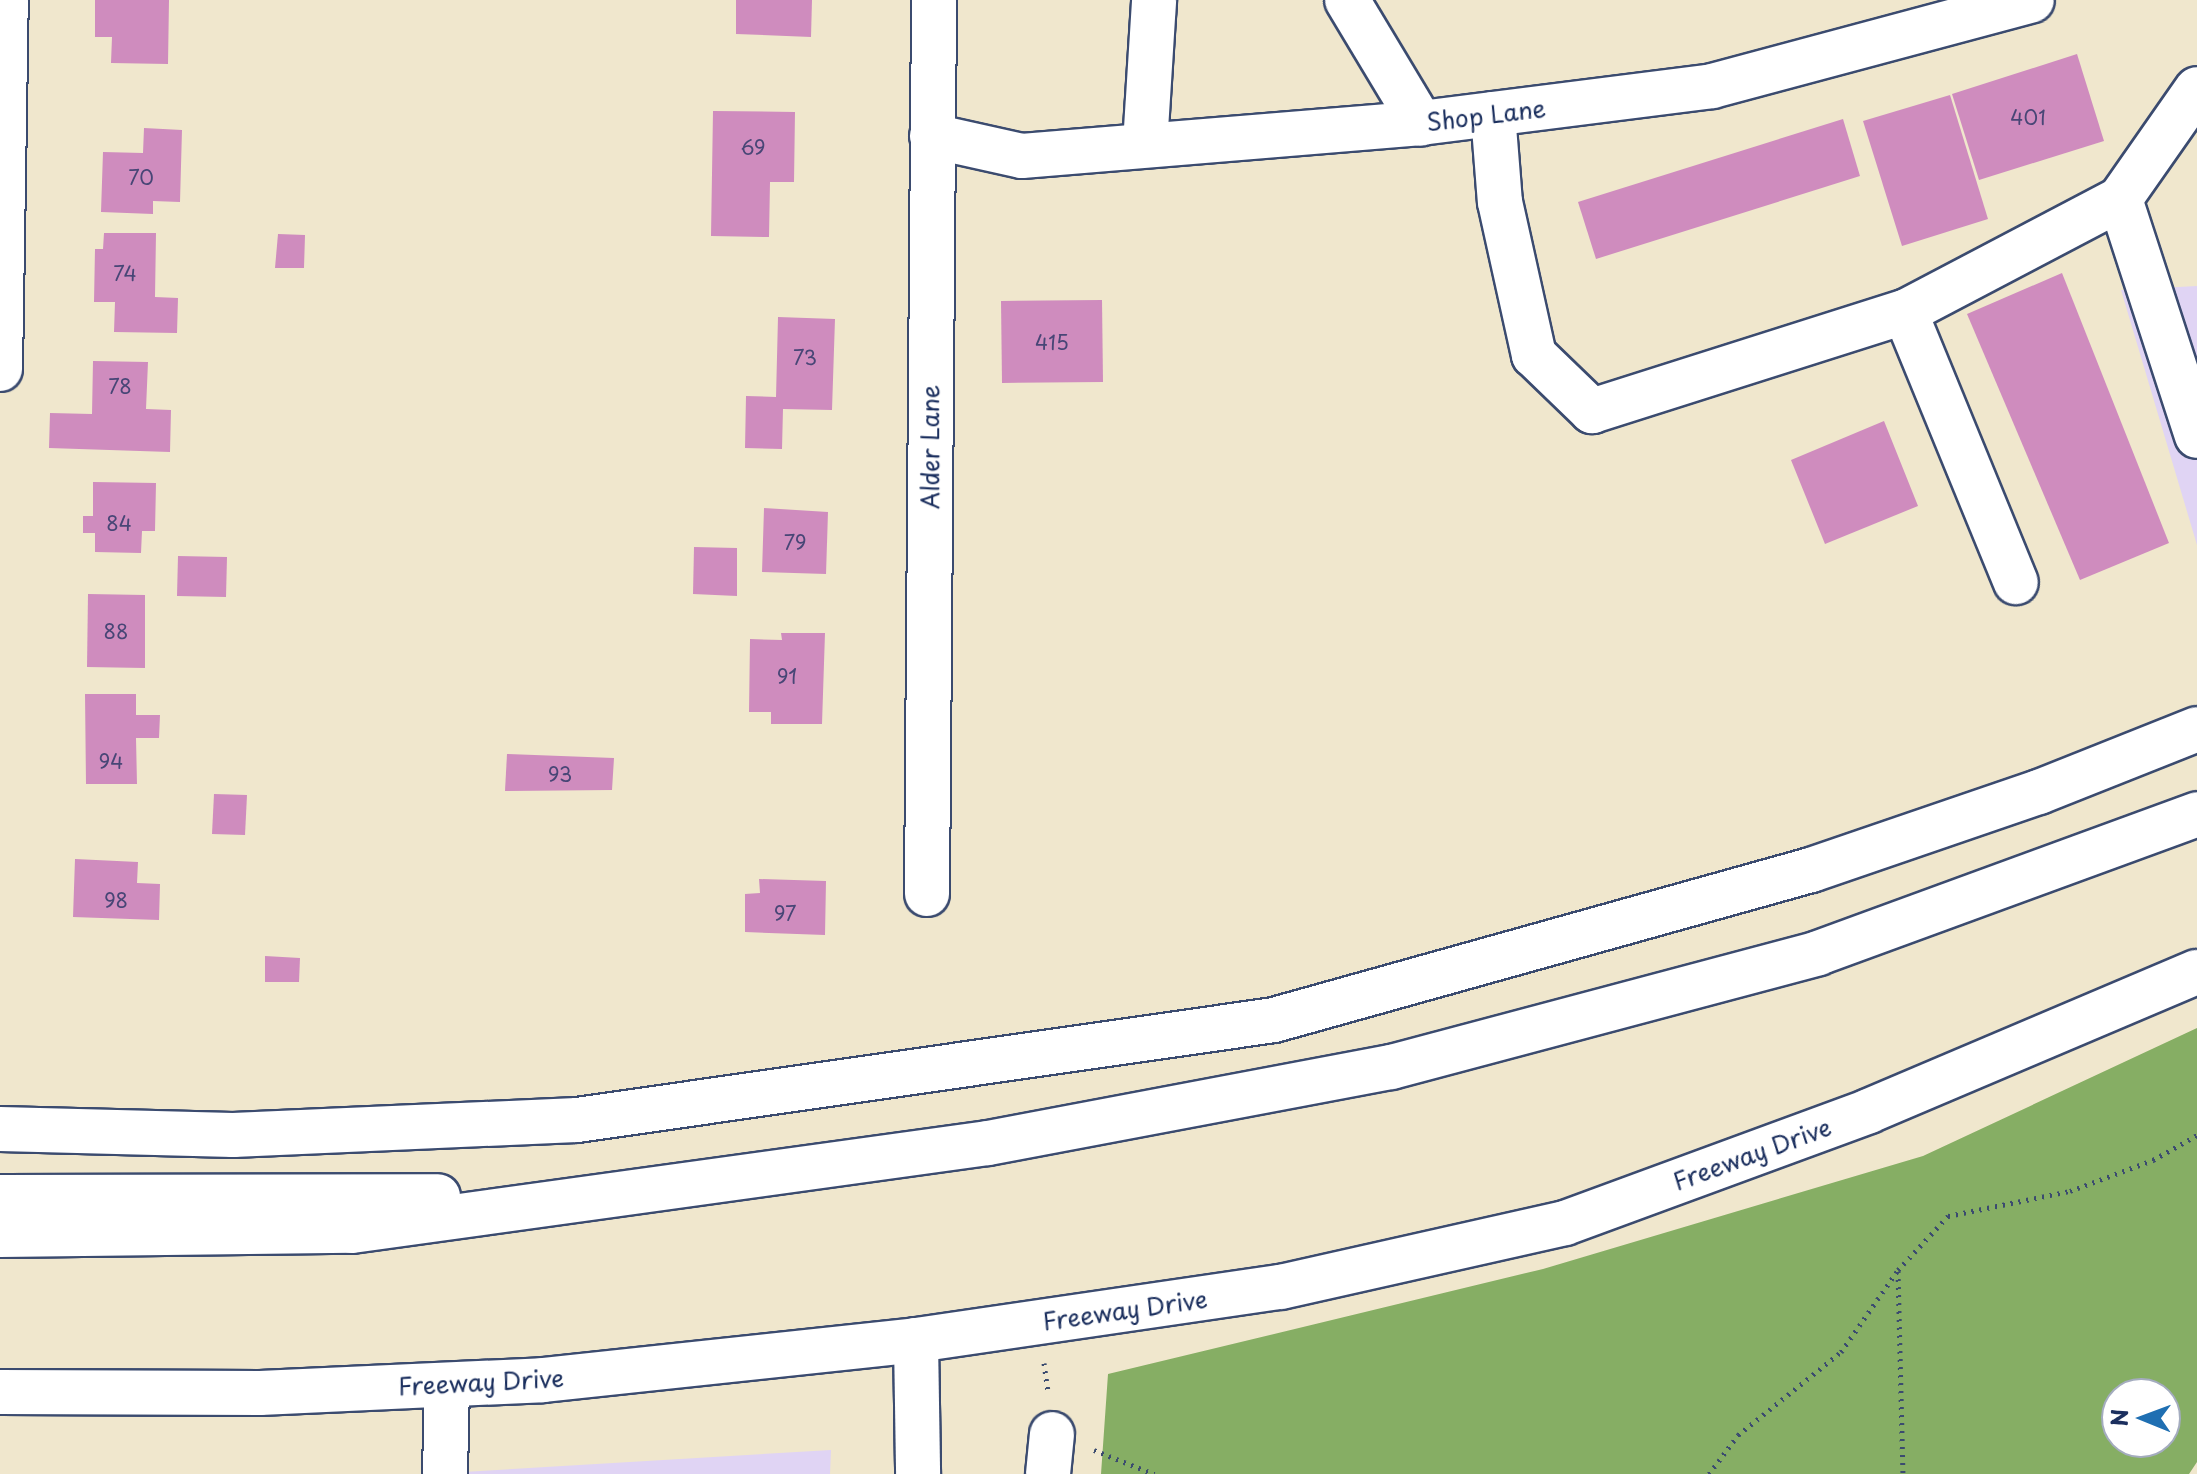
<!DOCTYPE html>
<html>
<head>
<meta charset="utf-8">
<style>
  body { margin:0 }
  #map { position:relative; width:2197px; height:1474px; overflow:hidden; background:#f0e7cd; font-family:"Playpen Sans",sans-serif }
  div>[style] { position:absolute }
  .built>* { inset:0; background:#e0d4f4 }
  .forest>* { inset:0; background:#86ae64 }
  .building>* { inset:0; background:#cf8cbe }
  .path>* { height:5px; margin-top:-2.5px; transform-origin:0; background:repeating-linear-gradient(90deg,#3b4b6f 0 2px,transparent 0 8px) }
  .roads { filter:drop-shadow(2px 0 #3b4b6f) drop-shadow(-2px 0 #3b4b6f) drop-shadow(0 2px #3b4b6f) drop-shadow(0 -2px #3b4b6f) }
  .minor>* { height:44px; margin:-22px; padding:0 22px; transform-origin:22px; border-radius:22px; background:#fff }
  .highway>* { height:44px; margin:-22px; padding:0 22px; transform-origin:22px; border-radius:22px; background:#fff }
  span { translate:-50% -50%; white-space:nowrap; text-align:center; line-height:1.15; -webkit-text-stroke:8px #fff; paint-order:stroke }
  .number-label { font-size:20px; color:#484676 }
  .number-label span { -webkit-text-stroke-width:0 }
  .street-label { font-size:24px; color:#1b2f5e }
  .north { position:absolute; left:2101px; top:1378px; width:80px; height:80px; box-sizing:border-box; background:#fff; border:2px solid #a4acbf; border-radius:50%; rotate:271deg; font-size:22px; font-weight:700; line-height:32px; text-align:center; color:#1b2f5e }
  .north::after { content:''; display:block; margin:auto; width:28px; height:36px; background:#1f6fb2; clip-path:polygon(50% 0,100% 100%,50% 72%,0 100%) }
</style>
</head>
<body>
<div id="map">
  <div class="built">
    <div style="clip-path:polygon(2197px 286px,2197px 545px,2121px 290px)"></div>
    <div style="clip-path:polygon(831px 1450px,830px 1474px,429px 1474px)"></div>
  </div>
  <div class="forest">
    <div style="clip-path:polygon(evenodd,2197px 1028px,2197px 1462px,2189px 1474px,1101px 1474px,1108px 1374px,1543px 1269px,1923px 1156px,2197px 1028px,2117px 1394px,2165px 1394px,2165px 1442px,2117px 1442px,2117px 1394px)"></div>
  </div>
  <div class="building">
    <div style="clip-path:polygon(95px 0,169px 0,168px 64px,111px 63px,112px 37px,95px 37px)"></div>
    <div style="clip-path:polygon(736px 0,812px 0,811px 37px,736px 34px)"></div>
    <div style="clip-path:polygon(2077px 54px,2104px 141px,1979px 180px,1952px 94px)"></div>
    <div style="clip-path:polygon(1950px 95px,1988px 219px,1902px 246px,1863px 121px)"></div>
    <div style="clip-path:polygon(713px 111px,795px 112px,794px 182px,770px 182px,769px 237px,711px 236px)"></div>
    <div style="clip-path:polygon(1843px 119px,1860px 176px,1596px 259px,1578px 202px)"></div>
    <div style="clip-path:polygon(144px 128px,182px 130px,180px 202px,153px 201px,153px 214px,101px 212px,103px 152px,143px 153px)"></div>
    <div style="clip-path:polygon(104px 233px,156px 233px,155px 297px,178px 298px,177px 333px,114px 332px,115px 302px,94px 302px,95px 249px,103px 249px)"></div>
    <div style="clip-path:polygon(278px 234px,305px 235px,304px 268px,275px 268px)"></div>
    <div style="clip-path:polygon(2062px 273px,2169px 543px,2080px 580px,1967px 314px)"></div>
    <div style="clip-path:polygon(1102px 300px,1103px 382px,1002px 383px,1001px 301px)"></div>
    <div style="clip-path:polygon(778px 317px,835px 319px,832px 410px,783px 409px,782px 449px,745px 448px,746px 396px,776px 397px)"></div>
    <div style="clip-path:polygon(93px 361px,148px 362px,146px 409px,171px 410px,170px 452px,49px 448px,50px 413px,92px 414px)"></div>
    <div style="clip-path:polygon(1884px 421px,1918px 506px,1825px 544px,1791px 460px)"></div>
    <div style="clip-path:polygon(93px 482px,156px 483px,155px 531px,142px 531px,141px 553px,95px 552px,95px 533px,83px 533px,83px 516px,93px 516px)"></div>
    <div style="clip-path:polygon(764px 508px,828px 512px,826px 574px,762px 572px)"></div>
    <div style="clip-path:polygon(694px 547px,737px 548px,737px 596px,693px 594px)"></div>
    <div style="clip-path:polygon(178px 556px,227px 557px,226px 597px,177px 596px)"></div>
    <div style="clip-path:polygon(88px 594px,145px 595px,145px 668px,87px 667px)"></div>
    <div style="clip-path:polygon(781px 633px,825px 633px,822px 724px,771px 724px,771px 712px,749px 712px,750px 639px,782px 640px)"></div>
    <div style="clip-path:polygon(85px 694px,136px 694px,136px 715px,160px 715px,159px 738px,136px 738px,137px 784px,86px 784px)"></div>
    <div style="clip-path:polygon(507px 754px,614px 758px,612px 790px,505px 791px)"></div>
    <div style="clip-path:polygon(214px 794px,247px 795px,245px 835px,212px 834px)"></div>
    <div style="clip-path:polygon(75px 859px,138px 862px,137px 883px,160px 884px,159px 920px,73px 917px)"></div>
    <div style="clip-path:polygon(759px 879px,826px 881px,825px 935px,745px 932px,745px 894px,760px 893px)"></div>
    <div style="clip-path:polygon(265px 956px,300px 958px,299px 982px,265px 982px)"></div>
  </div>
  <div class="path">
    <div style="left:1898px;top:1271px;width:203px;rotate:88.6deg"></div>
    <div style="left:1044px;top:1363px;width:30px;rotate:82deg"></div>
    <div style="left:1094px;top:1450px;width:65px;rotate:21.8deg"></div>
    <div style="left:1709px;top:1474px;width:49px;rotate:-53.4deg"></div>
    <div style="left:1738px;top:1435px;width:132px;rotate:-38.9deg"></div>
    <div style="left:1841px;top:1352px;width:100px;rotate:-55.2deg"></div>
    <div style="left:1898px;top:1270px;width:74px;rotate:-47.2deg"></div>
    <div style="left:1948px;top:1216px;width:125px;rotate:-11.6deg"></div>
    <div style="left:2070px;top:1191px;width:89px;rotate:-20.5deg"></div>
    <div style="left:2153px;top:1160px;width:51px;rotate:-29.6deg"></div>
  </div>
  <div class="roads">
    <div class="minor">
      <div style="left:1347px;top:0;width:144px;rotate:59deg"></div>
      <div style="left:1493px;top:114px;width:88px;rotate:85.5deg"></div>
      <div style="left:1500px;top:202px;width:157px;rotate:77.5deg"></div>
      <div style="left:1534px;top:355px;width:81px;rotate:44deg"></div>
      <div style="left:1592px;top:411px;width:328px;rotate:-17.6deg"></div>
      <div style="left:1905px;top:312px;width:243px;rotate:-27.7deg"></div>
      <div style="left:2120px;top:199px;width:134px;rotate:-55deg"></div>
      <div style="left:932px;top:136px;width:92px;rotate:12.5deg"></div>
      <div style="left:1022px;top:156px;width:400px;rotate:-4.7deg"></div>
      <div style="left:1421px;top:123px;width:293px;rotate:-7.2deg"></div>
      <div style="left:1712px;top:86px;width:331px;rotate:-15deg"></div>
      <div style="left:1145px;top:145px;width:145px;rotate:-86.4deg"></div>
      <div style="left:2120px;top:199px;width:249px;rotate:72deg"></div>
      <div style="left:1905px;top:312px;width:292px;rotate:67.7deg"></div>
      <div style="left:0;top:369px;width:369px;rotate:-89.1deg"></div>
      <div style="left:927px;top:894px;width:894px;rotate:-89.55deg"></div>
      <div style="left:916px;top:1340px;width:134px;rotate:89.1deg"></div>
      <div style="left:0;top:1392px;width:260px;rotate:0.2deg"></div>
      <div style="left:260px;top:1393px;width:283px;rotate:-2.6deg"></div>
      <div style="left:543px;top:1380px;width:375px;rotate:-6.1deg"></div>
      <div style="left:916px;top:1340px;width:369px;rotate:-8.3deg"></div>
      <div style="left:1281px;top:1287px;width:291px;rotate:-12.7deg"></div>
      <div style="left:1565px;top:1223px;width:324px;rotate:-20.2deg"></div>
      <div style="left:1869px;top:1111px;width:356px;rotate:-23deg"></div>
      <div style="left:445px;top:1474px;width:89px;rotate:-88.7deg"></div>
      <div style="left:1048px;top:1474px;width:40px;rotate:-84.3deg"></div>
    </div>
    <div class="highway">
      <div style="left:0;top:1129px;width:233px;rotate:1.5deg"></div>
      <div style="left:233px;top:1135px;width:344px;rotate:-2.5deg"></div>
      <div style="left:577px;top:1120px;width:704px;rotate:-8.16deg"></div>
      <div style="left:1274px;top:1020px;width:558px;rotate:-15.61deg"></div>
      <div style="left:1811px;top:870px;width:241px;rotate:-18.9deg"></div>
      <div style="left:2039px;top:792px;width:170px;rotate:-21.7deg"></div>
      <div style="left:0;top:1197px;width:438px;rotate:-0.1deg"></div>
      <div style="left:0;top:1235px;width:352px;rotate:-0.7deg"></div>
      <div style="left:352px;top:1231px;width:642px;rotate:-7.88deg"></div>
      <div style="left:988px;top:1143px;width:410px;rotate:-10.7deg"></div>
      <div style="left:1391px;top:1067px;width:442px;rotate:-14.9deg"></div>
      <div style="left:1818px;top:953px;width:404px;rotate:-20.1deg"></div>
    </div>
  </div>
  <div class="number-label">
    <span style="left:2028px;top:117px">401</span>
    <span style="left:753px;top:147px">69</span>
    <span style="left:141px;top:177px">70</span>
    <span style="left:125px;top:273px">74</span>
    <span style="left:1052px;top:342px">415</span>
    <span style="left:805px;top:357px">73</span>
    <span style="left:120px;top:386px">78</span>
    <span style="left:119px;top:523px">84</span>
    <span style="left:795px;top:542px">79</span>
    <span style="left:116px;top:631px">88</span>
    <span style="left:787px;top:676px">91</span>
    <span style="left:111px;top:761px">94</span>
    <span style="left:560px;top:774px">93</span>
    <span style="left:116px;top:900px">98</span>
    <span style="left:785px;top:913px">97</span>
  </div>
  <div class="street-label">
    <span style="left:1486px;top:115px;rotate:-7deg">Shop Lane</span>
    <span style="left:930px;top:447px;rotate:-90deg">Alder Lane</span>
    <span style="left:1752px;top:1154px;rotate:-20deg">Freeway Drive</span>
    <span style="left:1125px;top:1310px;rotate:-8deg">Freeway Drive</span>
    <span style="left:481px;top:1382px;rotate:-3deg">Freeway Drive</span>
  </div>
  <div class="north">N</div>
</div>
</body>
</html>
